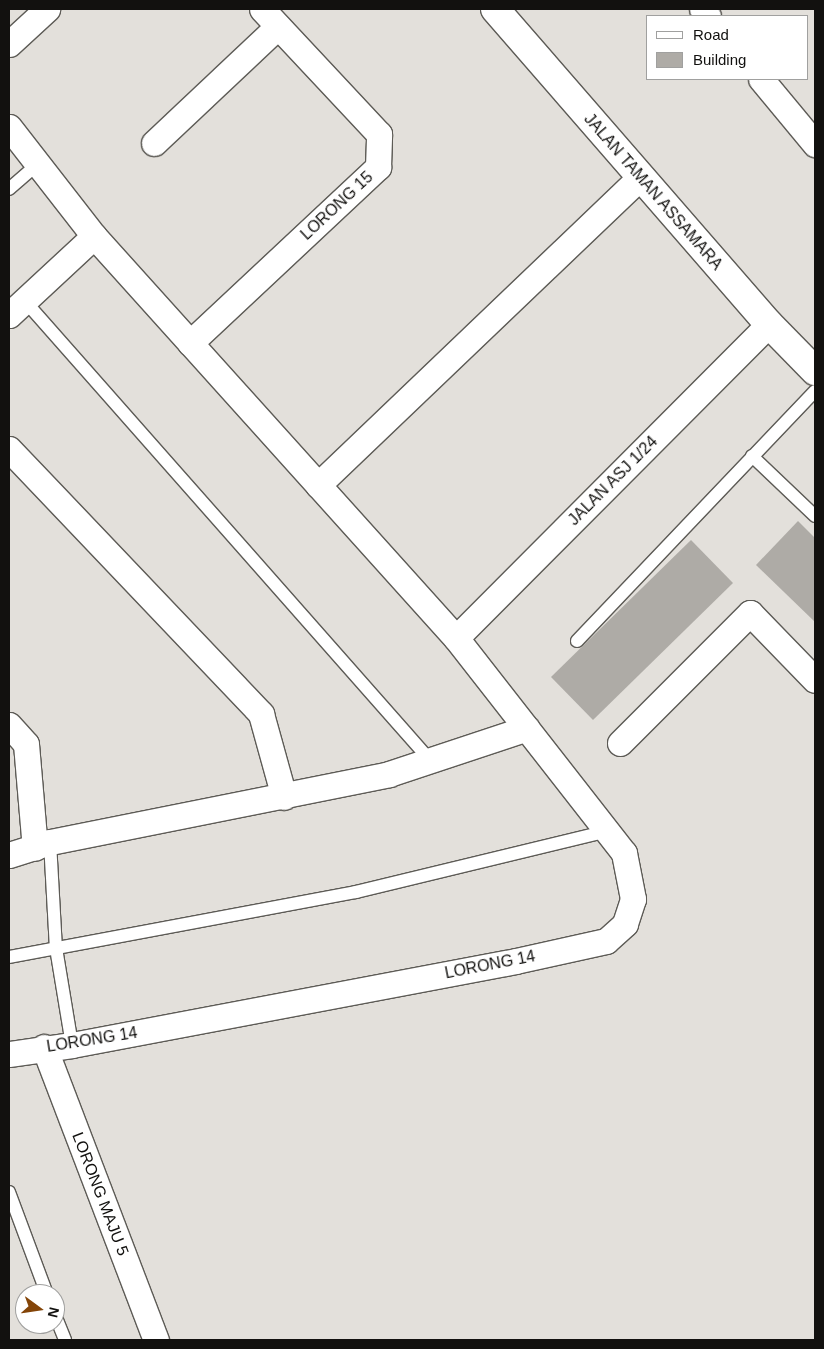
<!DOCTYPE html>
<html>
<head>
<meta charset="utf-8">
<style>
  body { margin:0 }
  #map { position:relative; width:824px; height:1349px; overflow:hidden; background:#e3e0db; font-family:Helvetica,sans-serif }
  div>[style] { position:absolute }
  .building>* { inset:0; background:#aeaba6 }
  .roads { filter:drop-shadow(1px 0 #5d5b56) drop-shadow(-1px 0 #5d5b56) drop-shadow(0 1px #5d5b56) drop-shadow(0 -1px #5d5b56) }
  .service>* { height:12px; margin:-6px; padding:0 6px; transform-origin:6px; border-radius:6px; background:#fff }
  .minor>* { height:25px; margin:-12.5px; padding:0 12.5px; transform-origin:12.5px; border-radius:12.5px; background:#fff }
  .tertiary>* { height:28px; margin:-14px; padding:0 14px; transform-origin:14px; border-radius:14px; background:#fff }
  span { translate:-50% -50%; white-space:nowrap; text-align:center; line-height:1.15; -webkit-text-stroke:4.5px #fff; paint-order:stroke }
  .street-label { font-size:16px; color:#12110f }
  .frame { position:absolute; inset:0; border:10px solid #12110f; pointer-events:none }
  .legend { position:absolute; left:646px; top:15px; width:162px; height:65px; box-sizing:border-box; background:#fff; border:1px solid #a0a09f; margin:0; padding:6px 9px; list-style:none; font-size:15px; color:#12110f }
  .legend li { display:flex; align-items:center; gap:10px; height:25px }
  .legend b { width:25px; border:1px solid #a0a09f }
  .north { position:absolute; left:15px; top:1284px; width:50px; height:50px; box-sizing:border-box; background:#fff; border:1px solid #a0a09f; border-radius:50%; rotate:104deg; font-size:14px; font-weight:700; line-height:20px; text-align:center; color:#12110f }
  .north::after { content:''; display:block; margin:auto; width:18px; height:22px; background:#844508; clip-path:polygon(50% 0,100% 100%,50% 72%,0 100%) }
</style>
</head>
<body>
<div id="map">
  <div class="building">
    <div style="clip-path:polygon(798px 521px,815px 538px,815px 622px,756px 565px)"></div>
    <div style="clip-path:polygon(691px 540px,733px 583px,593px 720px,551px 677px)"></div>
  </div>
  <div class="roads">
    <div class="service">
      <div style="left:9px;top:189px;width:40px;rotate:-41deg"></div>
      <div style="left:24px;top:300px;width:614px;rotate:48.57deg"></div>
      <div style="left:752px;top:456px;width:87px;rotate:43.6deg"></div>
      <div style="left:577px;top:641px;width:345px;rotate:-46.4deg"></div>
      <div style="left:50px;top:842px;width:106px;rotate:86.8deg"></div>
      <div style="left:56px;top:948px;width:98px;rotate:80.6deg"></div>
      <div style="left:9px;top:957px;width:353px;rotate:-10.6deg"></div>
      <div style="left:356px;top:892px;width:260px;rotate:-13.6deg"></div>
      <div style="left:9px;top:1192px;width:109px;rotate:69.6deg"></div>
      <div style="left:55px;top:1315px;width:27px;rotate:68deg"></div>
    </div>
    <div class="minor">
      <div style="left:702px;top:9px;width:9px;rotate:49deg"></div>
      <div style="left:9px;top:44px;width:52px;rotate:-42.6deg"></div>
      <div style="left:761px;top:79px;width:85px;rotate:50.3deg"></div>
      <div style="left:9px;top:127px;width:138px;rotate:52.1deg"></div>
      <div style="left:94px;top:236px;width:541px;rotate:48deg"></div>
      <div style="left:456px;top:638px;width:273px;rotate:52deg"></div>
      <div style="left:624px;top:853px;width:47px;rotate:78.9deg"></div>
      <div style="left:633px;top:899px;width:26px;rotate:108deg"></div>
      <div style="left:625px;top:924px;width:25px;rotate:138deg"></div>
      <div style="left:606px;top:941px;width:92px;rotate:167.5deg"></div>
      <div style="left:516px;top:961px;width:452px;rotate:169.3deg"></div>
      <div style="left:72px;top:1045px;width:64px;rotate:171.9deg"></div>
      <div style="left:154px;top:143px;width:170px;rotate:-43.3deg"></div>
      <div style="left:9px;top:315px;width:116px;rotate:-42.9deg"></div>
      <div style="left:190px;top:343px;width:258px;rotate:-43.1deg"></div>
      <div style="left:378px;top:167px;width:33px;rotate:-88deg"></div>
      <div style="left:379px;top:134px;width:171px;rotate:-133.1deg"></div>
      <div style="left:9px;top:449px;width:366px;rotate:46.4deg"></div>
      <div style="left:261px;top:714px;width:86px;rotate:74.5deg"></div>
      <div style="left:318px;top:485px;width:446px;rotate:-43.7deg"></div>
      <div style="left:456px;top:638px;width:443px;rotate:-45.1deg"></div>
      <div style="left:9px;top:725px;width:25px;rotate:48deg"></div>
      <div style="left:26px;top:744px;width:104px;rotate:85.1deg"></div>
      <div style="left:620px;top:743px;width:184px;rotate:-45deg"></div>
      <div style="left:750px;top:613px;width:93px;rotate:45.9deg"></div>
      <div style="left:9px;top:855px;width:43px;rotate:-17.6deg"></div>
      <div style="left:50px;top:842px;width:346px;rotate:-11.3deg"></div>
      <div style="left:389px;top:774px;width:145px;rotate:-18.4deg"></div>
      <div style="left:44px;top:1047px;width:314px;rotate:69.1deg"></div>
    </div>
    <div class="tertiary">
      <div style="left:495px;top:9px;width:417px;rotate:49deg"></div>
      <div style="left:769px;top:324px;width:66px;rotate:45.6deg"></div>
    </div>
  </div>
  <div class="street-label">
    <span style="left:653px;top:192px;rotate:49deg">JALAN TAMAN ASSAMARA</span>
    <span style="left:337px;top:206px;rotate:-43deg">LORONG 15</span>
    <span style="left:613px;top:481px;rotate:-45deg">JALAN ASJ 1/24</span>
    <span style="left:490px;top:965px;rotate:-11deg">LORONG 14</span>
    <span style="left:92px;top:1040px;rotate:-9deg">LORONG 14</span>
    <span style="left:100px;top:1194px;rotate:69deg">LORONG MAJU 5</span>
  </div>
  <div class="frame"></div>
  <ul class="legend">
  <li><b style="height:6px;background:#fff"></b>Road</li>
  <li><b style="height:14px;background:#aeaba6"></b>Building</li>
  </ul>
  <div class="north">N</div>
</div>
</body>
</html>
